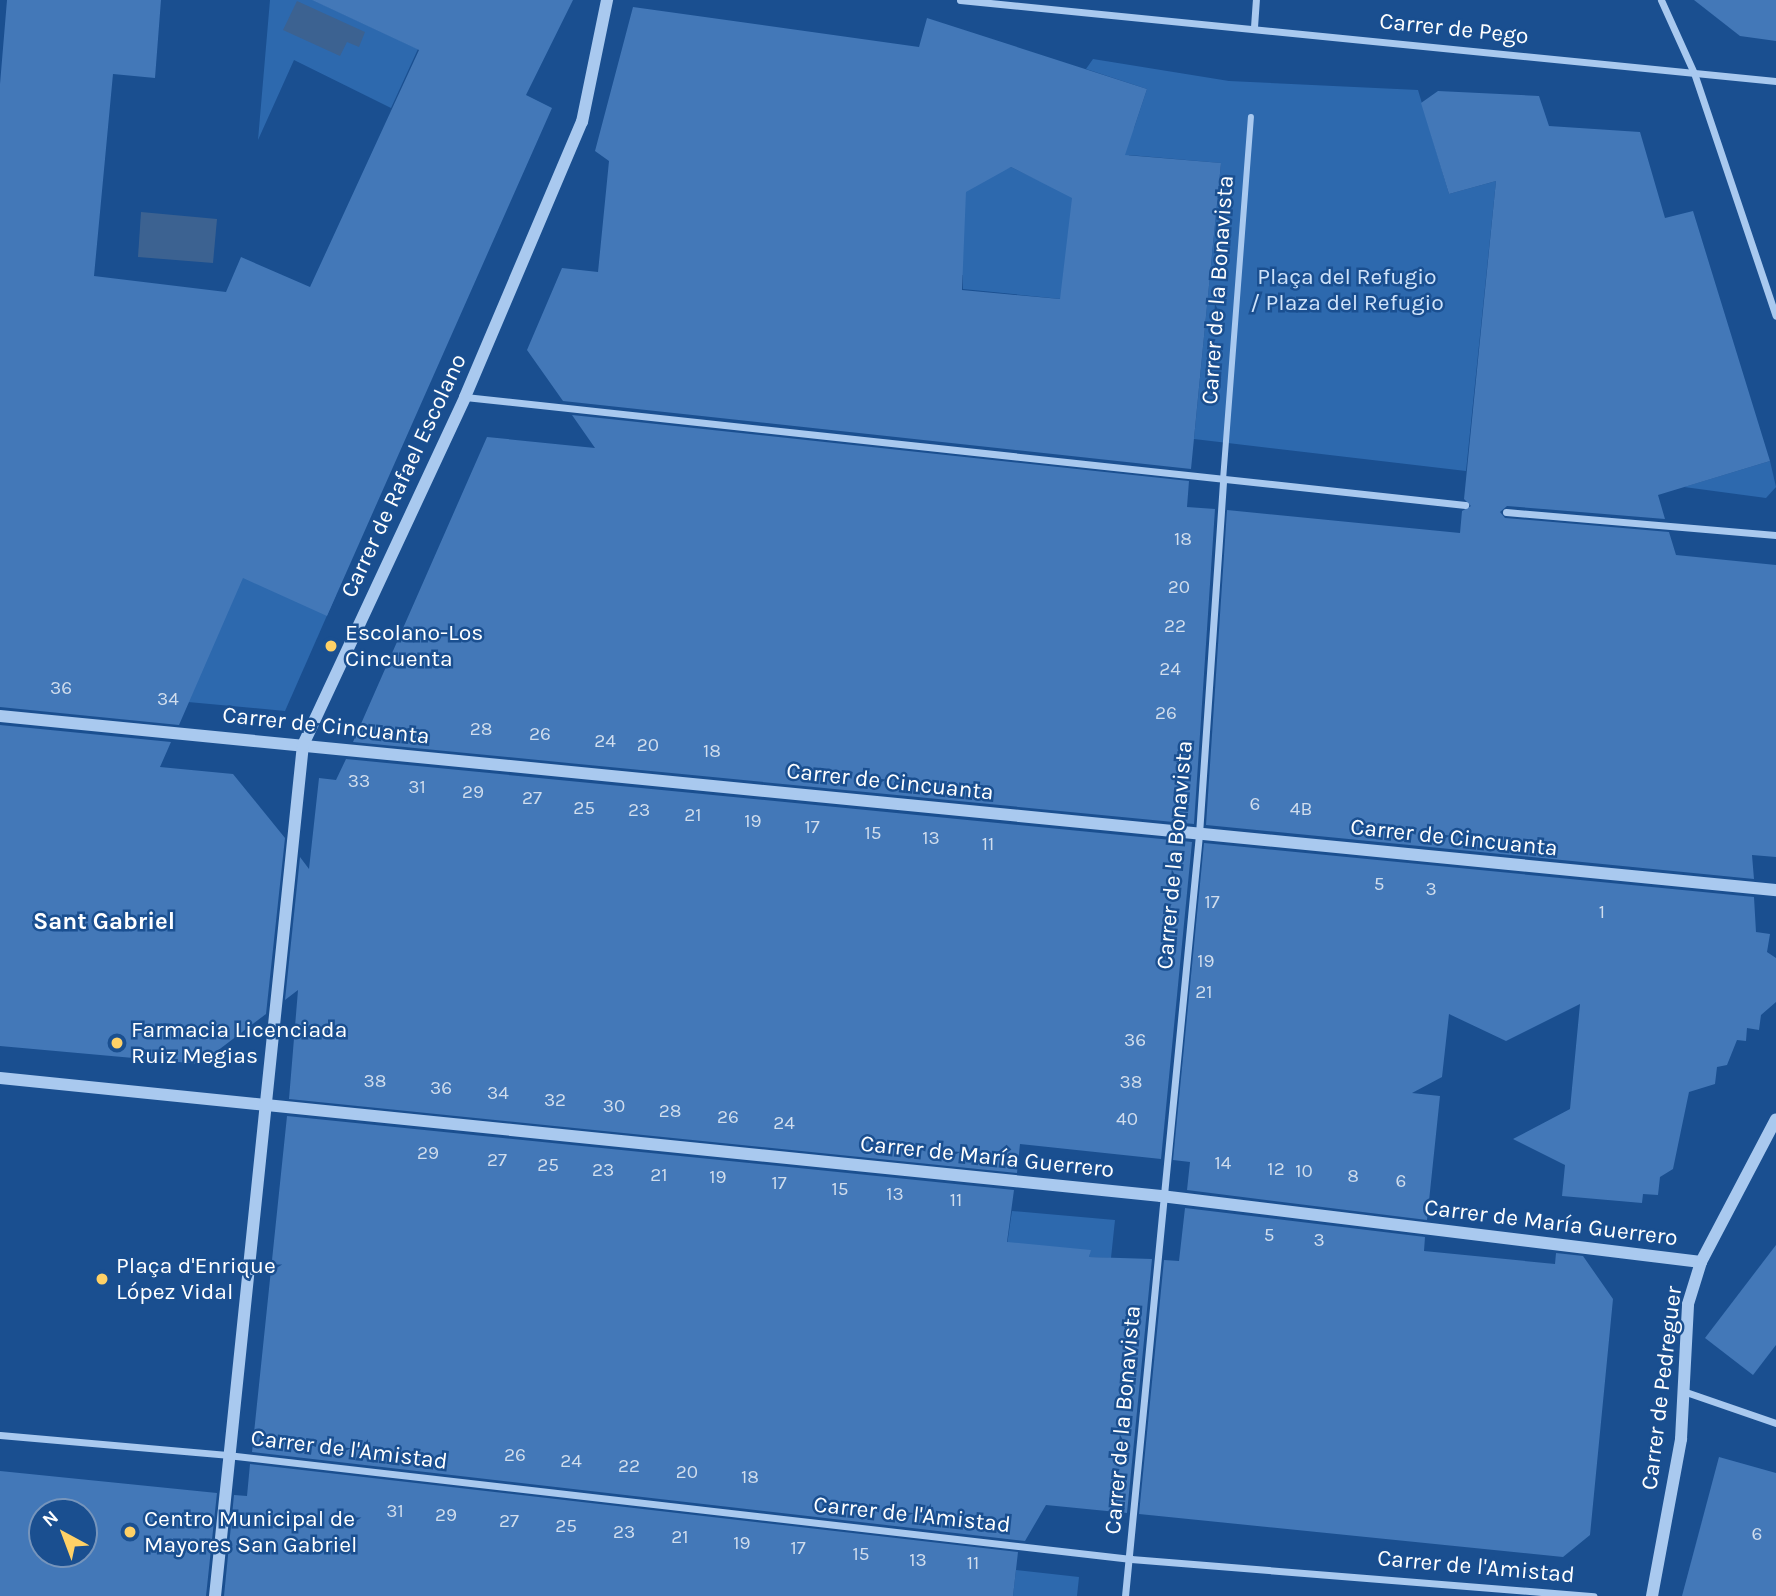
<!DOCTYPE html>
<html>
<head>
<meta charset="utf-8">
<style>
  body { margin:0 }
  #map { position:relative; width:1776px; height:1596px; overflow:hidden; background:#1a4f90; font-family:Karla,sans-serif }
  div>[style] { position:absolute }
  .green>* { inset:0; background:#2d69ae }
  .water>* { inset:0; background:#3c6291 }
  .building>* { inset:0; background:#4378b8 }
  .pedestrian>* { height:6px; margin:-3px; padding:0 3px; transform-origin:3px; border-radius:3px; background:#a9c9ef }
  .minor>* { height:7px; margin:-3.5px; padding:0 3.5px; transform-origin:3.5px; border-radius:3.5px; background:#a9c9ef }
  .tertiary>* { height:12px; margin:-6px; padding:0 6px; transform-origin:6px; border-radius:6px; background:#a9c9ef }
  .dots>* { width:19px; height:19px; translate:-50% -50%; box-sizing:border-box; border:4px solid #1a4f90; border-radius:50% }
  span { translate:-50% -50%; white-space:nowrap; text-align:center; line-height:1.15; -webkit-text-stroke:5px #1a4f90; paint-order:stroke }
  .number-label { font-size:19px; color:#d0dded }
  .number-label span { -webkit-text-stroke-width:0 }
  .street-label { font-size:23px; color:#fff }
  .park-label { font-size:23px; color:#cfe3fa }
  .poi-label { font-size:23px; color:#fff }
  .left { translate:0 -50%; text-align:left }
  .neighbourhood-label { font-size:24px; color:#fff; font-weight:700 }
  .north { position:absolute; left:28px; top:1498px; width:70px; height:70px; box-sizing:border-box; background:#1a4f90; border:2px solid #7695bc; border-radius:50%; rotate:319deg; font-size:19px; font-weight:700; line-height:28px; text-align:center; color:#fff }
  .north::after { content:''; display:block; margin:auto; width:24px; height:32px; background:#ffd166; clip-path:polygon(50% 0,100% 100%,50% 72%,0 100%) }
</style>
</head>
<body>
<div id="map">
  <div class="green">
    <div style="clip-path:polygon(270px 0,313px 0,418px 49px,391px 108px,294px 60px,258px 140px)"></div>
    <div style="clip-path:polygon(1093px 59px,1229px 81px,1418px 90px,1449px 194px,1496px 181px,1466px 471px,1194px 439px,1221px 163px,1129px 155px,1124px 210px,1061px 299px,963px 289px,963px 275px,930px 273px,966px 185px,1011px 167px,1050px 186px,1134px 128px,1147px 89px,1086px 69px)"></div>
    <div style="clip-path:polygon(1770px 461px,1776px 487px,1766px 498px,1684px 487px)"></div>
    <div style="clip-path:polygon(257px 541px,336px 595px,285px 711px,188px 702px)"></div>
    <div style="clip-path:polygon(1012px 1211px,1115px 1220px,1111px 1258px,1089px 1257px,1090px 1251px,1007px 1245px)"></div>
    <div style="clip-path:polygon(1016px 1570px,1079px 1577px,1077px 1596px,1013px 1596px)"></div>
  </div>
  <div class="water">
    <div style="clip-path:polygon(297px 1px,365px 32px,359px 47px,347px 42px,340px 56px,283px 30px)"></div>
    <div style="clip-path:polygon(141px 212px,217px 219px,213px 263px,138px 257px)"></div>
  </div>
  <div class="building">
    <div style="clip-path:polygon(7px 0,161px 0,155px 78px,113px 74px,94px 276px,226px 292px,241px 257px,310px 287px,419px 50px,312px 0,573px 0,526px 95px,552px 108px,327px 616px,243px 578px,179px 725px,0 707px,0 84px)"></div>
    <div style="clip-path:polygon(1694px 0,1776px 0,1776px 41px,1740px 36px)"></div>
    <div style="clip-path:polygon(evenodd,633px 7px,919px 47px,927px 18px,1147px 89px,1125px 155px,1221px 163px,1191px 469px,563px 401px,527px 350px,562px 268px,598px 272px,609px 161px,595px 151px,633px 7px,1011px 167px,1072px 198px,1060px 299px,962px 290px,966px 192px,1011px 167px)"></div>
    <div style="clip-path:polygon(1438px 91px,1539px 96px,1549px 126px,1640px 132px,1665px 218px,1693px 211px,1770px 461px,1658px 495px,1665px 519px,1507px 506px,1500px 512px,1505px 518px,1669px 532px,1676px 555px,1776px 565px,1776px 857px,1752px 855px,1754px 879px,1206px 825px,1227px 510px,1460px 533px,1462px 511px,1471px 506px,1464px 499px,1496px 181px,1449px 194px,1421px 103px)"></div>
    <div style="clip-path:polygon(572px 415px,1189px 481px,1187px 507px,1215px 509px,1194px 824px,353px 742px,487px 437px,595px 448px)"></div>
    <div style="clip-path:polygon(0 725px,171px 742px,160px 767px,233px 774px,285px 838px,266px 1014px,200px 1064px,0 1046px)"></div>
    <div style="clip-path:polygon(346px 759px,1192px 842px,1161px 1159px,1020px 1144px,1017px 1173px,289px 1099px,298px 990px,285px 1000px,300px 857px,309px 869px,319px 778px,336px 780px)"></div>
    <div style="clip-path:polygon(1204px 843px,1754px 897px,1756px 932px,1770px 934px,1767px 952px,1776px 958px,1776px 1002px,1761px 1015px,1759px 1030px,1747px 1028px,1746px 1041px,1737px 1040px,1727px 1065px,1717px 1067px,1715px 1084px,1689px 1092px,1673px 1169px,1660px 1177px,1658px 1195px,1643px 1194px,1642px 1203px,1562px 1196px,1565px 1165px,1513px 1139px,1570px 1109px,1580px 1004px,1506px 1041px,1449px 1014px,1442px 1077px,1412px 1093px,1440px 1096px,1427px 1220px,1187px 1190px,1190px 1162px,1173px 1160px)"></div>
    <div style="clip-path:polygon(287px 1116px,1014px 1190px,1007px 1242px,1091px 1250px,1089px 1257px,1152px 1259px,1127px 1513px,1046px 1505px,1025px 1541px,252px 1452px)"></div>
    <div style="clip-path:polygon(1185px 1208px,1425px 1237px,1424px 1251px,1555px 1264px,1556px 1253px,1583px 1256px,1613px 1299px,1590px 1535px,1563px 1557px,1139px 1514px,1164px 1260px,1179px 1261px)"></div>
    <div style="clip-path:polygon(1776px 1245px,1776px 1345px,1753px 1375px,1705px 1338px)"></div>
    <div style="clip-path:polygon(1719px 1457px,1776px 1473px,1776px 1596px,1682px 1596px)"></div>
    <div style="clip-path:polygon(250px 1464px,1018px 1552px,1013px 1596px,224px 1596px,234px 1495px,247px 1496px)"></div>
    <div style="clip-path:polygon(evenodd,0 1471px,217px 1493px,206px 1596px,0 1596px,0 1471px,42px 1512px,84px 1512px,84px 1554px,42px 1554px,42px 1512px)"></div>
  </div>
  <div class="pedestrian">
    <div style="left:1223px;top:480px;width:364px;rotate:-85.6deg"></div>
  </div>
  <div class="minor">
    <div style="left:960px;top:0;width:820px;rotate:5.67deg"></div>
    <div style="left:1661px;top:0;width:80px;rotate:65.7deg"></div>
    <div style="left:1694px;top:73px;width:256px;rotate:71.4deg"></div>
    <div style="left:1254px;top:27px;width:27px;rotate:-86deg"></div>
    <div style="left:465px;top:397px;width:1006px;rotate:6.16deg"></div>
    <div style="left:1506px;top:512px;width:271px;rotate:4.9deg"></div>
    <div style="left:1683px;top:1391px;width:98px;rotate:19deg"></div>
    <div style="left:0;top:1435px;width:228px;rotate:5deg"></div>
    <div style="left:227px;top:1455px;width:910px;rotate:6.56deg"></div>
    <div style="left:1131px;top:1559px;width:464px;rotate:4.6deg"></div>
    <div style="left:1125px;top:1596px;width:766px;rotate:-84.45deg"></div>
    <div style="left:1199px;top:834px;width:355px;rotate:-86.1deg"></div>
  </div>
  <div class="tertiary">
    <div style="left:0;top:716px;width:1785px;rotate:5.6deg"></div>
    <div style="left:0;top:1078px;width:1167px;rotate:5.8deg"></div>
    <div style="left:1161px;top:1196px;width:544px;rotate:6.97deg"></div>
    <div style="left:215px;top:1596px;width:856px;rotate:-84.1deg"></div>
    <div style="left:303px;top:745px;width:384px;rotate:-65deg"></div>
    <div style="left:465px;top:397px;width:299px;rotate:-67deg"></div>
    <div style="left:582px;top:122px;width:125px;rotate:-78.4deg"></div>
    <div style="left:1652px;top:1596px;width:160px;rotate:-79.5deg"></div>
    <div style="left:1681px;top:1439px;width:135px;rotate:-87deg"></div>
    <div style="left:1688px;top:1304px;width:44px;rotate:-72.8deg"></div>
    <div style="left:1701px;top:1262px;width:161px;rotate:-62.3deg"></div>
  </div>
  <div class="dots">
    <div style="left:331px;top:646px;background:#ffd166"></div>
    <div style="left:117px;top:1043px;background:#ffd166"></div>
    <div style="left:102px;top:1279px;background:#ffd166"></div>
    <div style="left:130px;top:1532px;background:#ffd166"></div>
  </div>
  <div class="number-label">
    <span style="left:1183px;top:540px">18</span>
    <span style="left:1179px;top:588px">20</span>
    <span style="left:1175px;top:627px">22</span>
    <span style="left:1170px;top:670px">24</span>
    <span style="left:61px;top:689px">36</span>
    <span style="left:168px;top:700px">34</span>
    <span style="left:1166px;top:714px">26</span>
    <span style="left:481px;top:730px">28</span>
    <span style="left:540px;top:735px">26</span>
    <span style="left:605px;top:742px">24</span>
    <span style="left:648px;top:746px">20</span>
    <span style="left:712px;top:752px">18</span>
    <span style="left:359px;top:782px">33</span>
    <span style="left:417px;top:788px">31</span>
    <span style="left:473px;top:793px">29</span>
    <span style="left:532px;top:799px">27</span>
    <span style="left:1255px;top:805px">6</span>
    <span style="left:584px;top:809px">25</span>
    <span style="left:1301px;top:810px">4B</span>
    <span style="left:639px;top:811px">23</span>
    <span style="left:693px;top:816px">21</span>
    <span style="left:753px;top:822px">19</span>
    <span style="left:812px;top:828px">17</span>
    <span style="left:873px;top:834px">15</span>
    <span style="left:931px;top:839px">13</span>
    <span style="left:988px;top:845px">11</span>
    <span style="left:1379px;top:885px">5</span>
    <span style="left:1431px;top:890px">3</span>
    <span style="left:1212px;top:903px">17</span>
    <span style="left:1602px;top:913px">1</span>
    <span style="left:1206px;top:962px">19</span>
    <span style="left:1204px;top:993px">21</span>
    <span style="left:1135px;top:1041px">36</span>
    <span style="left:375px;top:1082px">38</span>
    <span style="left:1131px;top:1083px">38</span>
    <span style="left:441px;top:1089px">36</span>
    <span style="left:498px;top:1094px">34</span>
    <span style="left:555px;top:1101px">32</span>
    <span style="left:614px;top:1107px">30</span>
    <span style="left:670px;top:1112px">28</span>
    <span style="left:728px;top:1118px">26</span>
    <span style="left:1127px;top:1120px">40</span>
    <span style="left:784px;top:1124px">24</span>
    <span style="left:428px;top:1154px">29</span>
    <span style="left:497px;top:1161px">27</span>
    <span style="left:1223px;top:1164px">14</span>
    <span style="left:548px;top:1166px">25</span>
    <span style="left:1276px;top:1170px">12</span>
    <span style="left:603px;top:1171px">23</span>
    <span style="left:1304px;top:1172px">10</span>
    <span style="left:659px;top:1176px">21</span>
    <span style="left:1353px;top:1177px">8</span>
    <span style="left:718px;top:1178px">19</span>
    <span style="left:1401px;top:1182px">6</span>
    <span style="left:779px;top:1184px">17</span>
    <span style="left:840px;top:1190px">15</span>
    <span style="left:895px;top:1195px">13</span>
    <span style="left:956px;top:1201px">11</span>
    <span style="left:1269px;top:1236px">5</span>
    <span style="left:1319px;top:1241px">3</span>
    <span style="left:515px;top:1456px">26</span>
    <span style="left:571px;top:1462px">24</span>
    <span style="left:629px;top:1467px">22</span>
    <span style="left:687px;top:1473px">20</span>
    <span style="left:750px;top:1478px">18</span>
    <span style="left:395px;top:1512px">31</span>
    <span style="left:446px;top:1516px">29</span>
    <span style="left:509px;top:1522px">27</span>
    <span style="left:566px;top:1527px">25</span>
    <span style="left:624px;top:1533px">23</span>
    <span style="left:1757px;top:1535px">6</span>
    <span style="left:680px;top:1538px">21</span>
    <span style="left:742px;top:1544px">19</span>
    <span style="left:798px;top:1549px">17</span>
    <span style="left:861px;top:1555px">15</span>
    <span style="left:918px;top:1561px">13</span>
    <span style="left:973px;top:1564px">11</span>
  </div>
  <div class="street-label">
    <span style="left:1454px;top:29px;rotate:6deg">Carrer de Pego</span>
    <span style="left:1218px;top:290px;rotate:-86deg">Carrer de la Bonavista</span>
    <span style="left:404px;top:476px;rotate:-65deg">Carrer de Rafael Escolano</span>
    <span style="left:326px;top:726px;rotate:6deg">Carrer de Cincuanta</span>
    <span style="left:890px;top:782px;rotate:6deg">Carrer de Cincuanta</span>
    <span style="left:1454px;top:838px;rotate:6deg">Carrer de Cincuanta</span>
    <span style="left:1175px;top:855px;rotate:-85deg">Carrer de la Bonavista</span>
    <span style="left:987px;top:1157px;rotate:6deg">Carrer de María Guerrero</span>
    <span style="left:1551px;top:1223px;rotate:7deg">Carrer de María Guerrero</span>
    <span style="left:1662px;top:1388px;rotate:-83deg">Carrer de Pedreguer</span>
    <span style="left:1123px;top:1420px;rotate:-85deg">Carrer de la Bonavista</span>
    <span style="left:349px;top:1450px;rotate:7deg">Carrer de l'Amistad</span>
    <span style="left:912px;top:1515px;rotate:6deg">Carrer de l'Amistad</span>
    <span style="left:1476px;top:1567px;rotate:5deg">Carrer de l'Amistad</span>
  </div>
  <div class="park-label">
    <span style="left:1347px;top:290px">Plaça del Refugio<br>/ Plaza del Refugio</span>
  </div>
  <div class="poi-label">
    <span class="left" style="left:345px;top:646px">Escolano-Los<br>Cincuenta</span>
    <span class="left" style="left:131px;top:1043px">Farmacia Licenciada<br>Ruiz Megias</span>
    <span class="left" style="left:116px;top:1279px">Plaça d'Enrique<br>López Vidal</span>
    <span class="left" style="left:144px;top:1532px">Centro Municipal de<br>Mayores San Gabriel</span>
  </div>
  <div class="neighbourhood-label">
    <span style="left:104px;top:922px">Sant Gabriel</span>
  </div>
  <div class="north">N</div>
</div>
</body>
</html>
